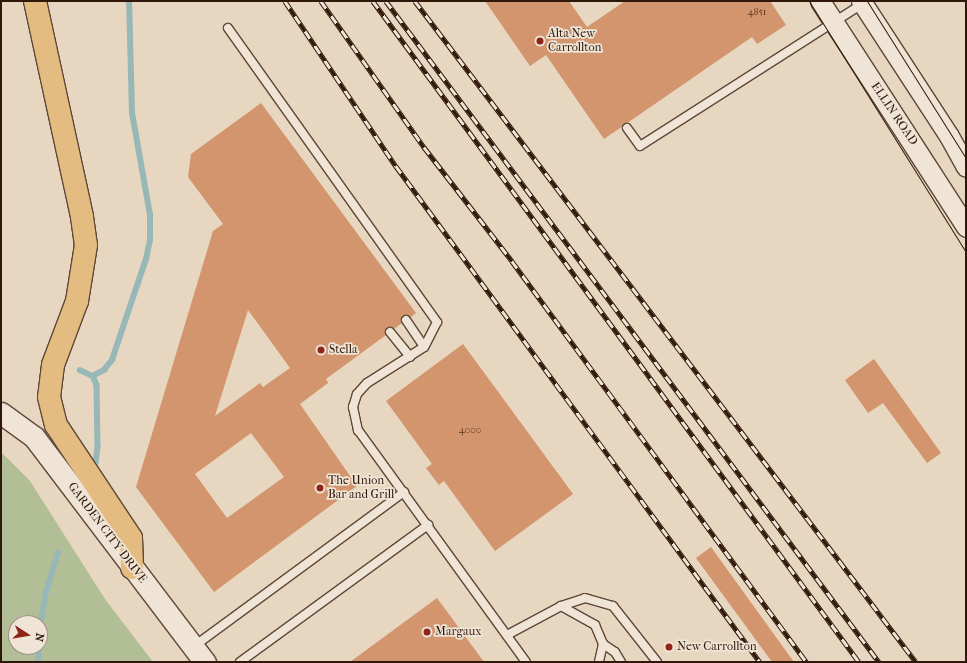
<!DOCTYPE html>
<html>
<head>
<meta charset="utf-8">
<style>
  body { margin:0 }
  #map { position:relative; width:967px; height:663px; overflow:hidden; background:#e7d6c0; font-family:"IM FELL French Canon",serif }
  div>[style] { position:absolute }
  .green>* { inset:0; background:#b2be95 }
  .stream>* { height:5.5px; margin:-2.75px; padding:0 2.75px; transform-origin:2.75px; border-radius:2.75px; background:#97b8b7 }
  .building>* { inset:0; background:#d2956e }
  .roads { filter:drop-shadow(1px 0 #5d4737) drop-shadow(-1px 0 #5d4737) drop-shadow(0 1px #5d4737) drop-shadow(0 -1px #5d4737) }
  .service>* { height:8px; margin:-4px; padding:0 4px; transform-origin:4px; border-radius:4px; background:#efe4d6 }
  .tertiary>* { height:19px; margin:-9.5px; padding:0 9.5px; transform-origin:9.5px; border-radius:9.5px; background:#efe4d6 }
  .secondary>* { height:21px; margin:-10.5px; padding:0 10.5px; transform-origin:10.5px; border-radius:10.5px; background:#efe4d6 }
  .motorway>* { height:22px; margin:-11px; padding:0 11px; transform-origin:11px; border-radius:11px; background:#e4bb80 }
  .tram>* { height:1px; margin:-0.5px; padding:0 0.5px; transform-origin:0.5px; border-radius:0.5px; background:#2f1709 }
  .rail>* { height:4.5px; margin-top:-2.25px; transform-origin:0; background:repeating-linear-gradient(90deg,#efe4d6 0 9px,#2f1709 0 18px); box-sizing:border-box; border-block:1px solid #2f1709 }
  .dots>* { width:11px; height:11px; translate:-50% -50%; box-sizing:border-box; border:2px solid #efe4d6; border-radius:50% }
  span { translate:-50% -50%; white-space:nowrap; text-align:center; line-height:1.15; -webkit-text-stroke:3.5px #efe4d6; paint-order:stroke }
  .number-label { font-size:10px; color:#583622 }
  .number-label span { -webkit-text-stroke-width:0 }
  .poi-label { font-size:12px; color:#2f1709 }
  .left { translate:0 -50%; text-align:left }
  .street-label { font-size:12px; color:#2f1709 }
  .frame { position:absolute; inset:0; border:2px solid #2f1709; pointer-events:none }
  .north { position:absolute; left:8px; top:615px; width:40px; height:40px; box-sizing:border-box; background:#efe4d6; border:1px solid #a29284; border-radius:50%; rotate:102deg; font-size:11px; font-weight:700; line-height:16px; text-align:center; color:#2f1709 }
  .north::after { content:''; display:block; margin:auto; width:14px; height:18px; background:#8f2418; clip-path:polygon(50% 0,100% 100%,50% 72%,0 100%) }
</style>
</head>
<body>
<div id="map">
  <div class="green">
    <div style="clip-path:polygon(evenodd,1px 452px,30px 481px,105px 599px,153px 662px,1px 662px,1px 452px,16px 623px,40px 623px,40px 647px,16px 647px,16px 623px)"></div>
  </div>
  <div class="stream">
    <div style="left:80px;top:370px;width:14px;rotate:25deg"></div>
    <div style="left:93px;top:376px;width:10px;rotate:66deg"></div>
    <div style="left:97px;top:385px;width:62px;rotate:89.1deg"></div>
    <div style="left:98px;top:447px;width:16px;rotate:97deg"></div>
    <div style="left:93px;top:376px;width:13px;rotate:-29deg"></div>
    <div style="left:104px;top:370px;width:13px;rotate:-51deg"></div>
    <div style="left:112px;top:360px;width:107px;rotate:-71.4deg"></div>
    <div style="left:146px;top:259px;width:19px;rotate:-78deg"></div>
    <div style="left:150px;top:240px;width:25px;rotate:-90deg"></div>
    <div style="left:150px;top:215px;width:104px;rotate:-100deg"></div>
    <div style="left:132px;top:113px;width:112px;rotate:-91.5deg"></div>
    <div style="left:40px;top:626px;width:35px;rotate:-80deg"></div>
    <div style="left:46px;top:592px;width:41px;rotate:-72.9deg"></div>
    <div style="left:38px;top:662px;width:15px;rotate:-86deg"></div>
  </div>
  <div class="building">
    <div style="clip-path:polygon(485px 1px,569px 1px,587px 27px,625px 1px,770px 1px,786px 25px,757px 44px,752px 37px,604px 139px,546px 55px,530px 66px)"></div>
    <div style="clip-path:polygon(evenodd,261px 103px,416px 313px,411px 317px,403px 316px,402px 323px,394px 329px,387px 328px,386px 335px,326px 379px,328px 383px,300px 404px,357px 486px,214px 592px,136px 487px,213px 231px,223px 224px,188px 177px,191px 154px,261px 103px,248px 310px,290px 368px,263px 387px,260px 383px,215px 416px,248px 310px,261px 103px,251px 433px,284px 477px,227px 518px,195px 474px,251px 433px)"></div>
    <div style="clip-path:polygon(463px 344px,573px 494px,495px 551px,444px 481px,439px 485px,426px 468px,432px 464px,386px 401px)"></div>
    <div style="clip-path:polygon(874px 359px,941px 453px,927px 463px,883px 403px,868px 413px,845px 380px)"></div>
    <div style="clip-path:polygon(711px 547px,794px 662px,772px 662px,696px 558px)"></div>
    <div style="clip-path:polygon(437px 598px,484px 662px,350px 662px)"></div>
  </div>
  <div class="roads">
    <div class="service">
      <div style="left:228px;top:28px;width:361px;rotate:54.6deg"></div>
      <div style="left:437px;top:322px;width:28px;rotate:117deg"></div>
      <div style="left:424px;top:347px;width:67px;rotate:147.7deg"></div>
      <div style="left:367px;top:383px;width:15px;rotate:132deg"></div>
      <div style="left:357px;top:394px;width:14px;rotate:107deg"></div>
      <div style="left:353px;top:407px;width:24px;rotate:78deg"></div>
      <div style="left:358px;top:430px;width:286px;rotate:54.1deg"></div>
      <div style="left:627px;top:128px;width:22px;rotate:54deg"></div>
      <div style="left:640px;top:146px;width:264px;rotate:-32.6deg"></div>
      <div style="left:406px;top:320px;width:32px;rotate:56deg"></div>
      <div style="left:390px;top:332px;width:32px;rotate:51deg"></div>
      <div style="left:561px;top:606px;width:39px;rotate:29deg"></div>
      <div style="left:595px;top:625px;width:21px;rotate:67deg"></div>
      <div style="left:603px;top:644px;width:18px;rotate:103deg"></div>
      <div style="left:507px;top:635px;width:61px;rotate:-28.2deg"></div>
      <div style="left:561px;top:606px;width:25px;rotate:-18deg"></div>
      <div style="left:585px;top:598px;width:29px;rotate:16deg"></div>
      <div style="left:613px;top:606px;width:71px;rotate:51.8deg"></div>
      <div style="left:603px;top:644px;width:14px;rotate:34deg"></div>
      <div style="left:615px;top:652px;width:12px;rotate:59deg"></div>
      <div style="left:193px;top:647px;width:262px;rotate:-36.3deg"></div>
      <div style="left:240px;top:662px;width:233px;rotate:-36.1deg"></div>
    </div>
    <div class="tertiary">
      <div style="left:820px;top:1px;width:269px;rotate:57.1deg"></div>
      <div style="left:861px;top:1px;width:161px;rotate:56.9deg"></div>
      <div style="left:949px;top:136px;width:35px;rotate:61deg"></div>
    </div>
    <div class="secondary">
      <div style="left:1px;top:413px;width:41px;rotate:36deg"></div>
      <div style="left:34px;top:437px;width:283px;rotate:52.8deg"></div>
    </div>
    <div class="motorway">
      <div style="left:35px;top:1px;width:221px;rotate:77.7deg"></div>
      <div style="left:82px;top:217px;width:28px;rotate:82deg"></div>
      <div style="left:86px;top:245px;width:57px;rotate:99.1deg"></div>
      <div style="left:77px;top:301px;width:68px;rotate:110.6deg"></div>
      <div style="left:53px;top:365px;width:32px;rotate:97deg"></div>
      <div style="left:49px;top:397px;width:29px;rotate:76deg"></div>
      <div style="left:56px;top:425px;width:136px;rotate:56.4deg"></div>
      <div style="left:131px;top:538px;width:30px;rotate:88deg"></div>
    </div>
  </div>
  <div class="tram">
    <div style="left:809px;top:1px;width:296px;rotate:58deg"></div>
    <div style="left:867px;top:1px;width:186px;rotate:57.8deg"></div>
  </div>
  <div class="rail">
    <div style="left:285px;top:1px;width:199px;rotate:56.1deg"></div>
    <div style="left:396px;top:166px;width:615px;rotate:53.73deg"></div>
    <div style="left:321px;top:1px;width:179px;rotate:54.8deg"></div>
    <div style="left:424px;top:147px;width:144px;rotate:52.3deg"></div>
    <div style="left:512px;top:261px;width:498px;rotate:53.7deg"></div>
    <div style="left:373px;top:1px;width:820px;rotate:53.67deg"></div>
    <div style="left:386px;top:1px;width:825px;rotate:53.28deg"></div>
    <div style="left:415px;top:1px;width:829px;rotate:52.84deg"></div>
  </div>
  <div class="dots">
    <div style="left:540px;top:41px;background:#8f2418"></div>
    <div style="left:321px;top:350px;background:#8f2418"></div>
    <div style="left:320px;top:488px;background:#8f2418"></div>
    <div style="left:427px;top:632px;background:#8f2418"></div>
    <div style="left:669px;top:647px;background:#8f2418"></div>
  </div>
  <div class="number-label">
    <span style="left:757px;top:13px">4851</span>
    <span style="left:470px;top:431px">4000</span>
  </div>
  <div class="poi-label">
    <span class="left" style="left:548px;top:41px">Alta New<br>Carrollton</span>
    <span class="left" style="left:329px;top:350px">Stella</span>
    <span class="left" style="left:328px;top:488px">The Union<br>Bar and Grill</span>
    <span class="left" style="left:435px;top:632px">Margaux</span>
    <span class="left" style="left:677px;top:647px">New Carrollton</span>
  </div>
  <div class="street-label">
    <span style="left:894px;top:114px;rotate:56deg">ELLIN ROAD</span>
    <span style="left:107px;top:533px;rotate:53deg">GARDEN CITY DRIVE</span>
  </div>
  <div class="frame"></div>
  <div class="north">N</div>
</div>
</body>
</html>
